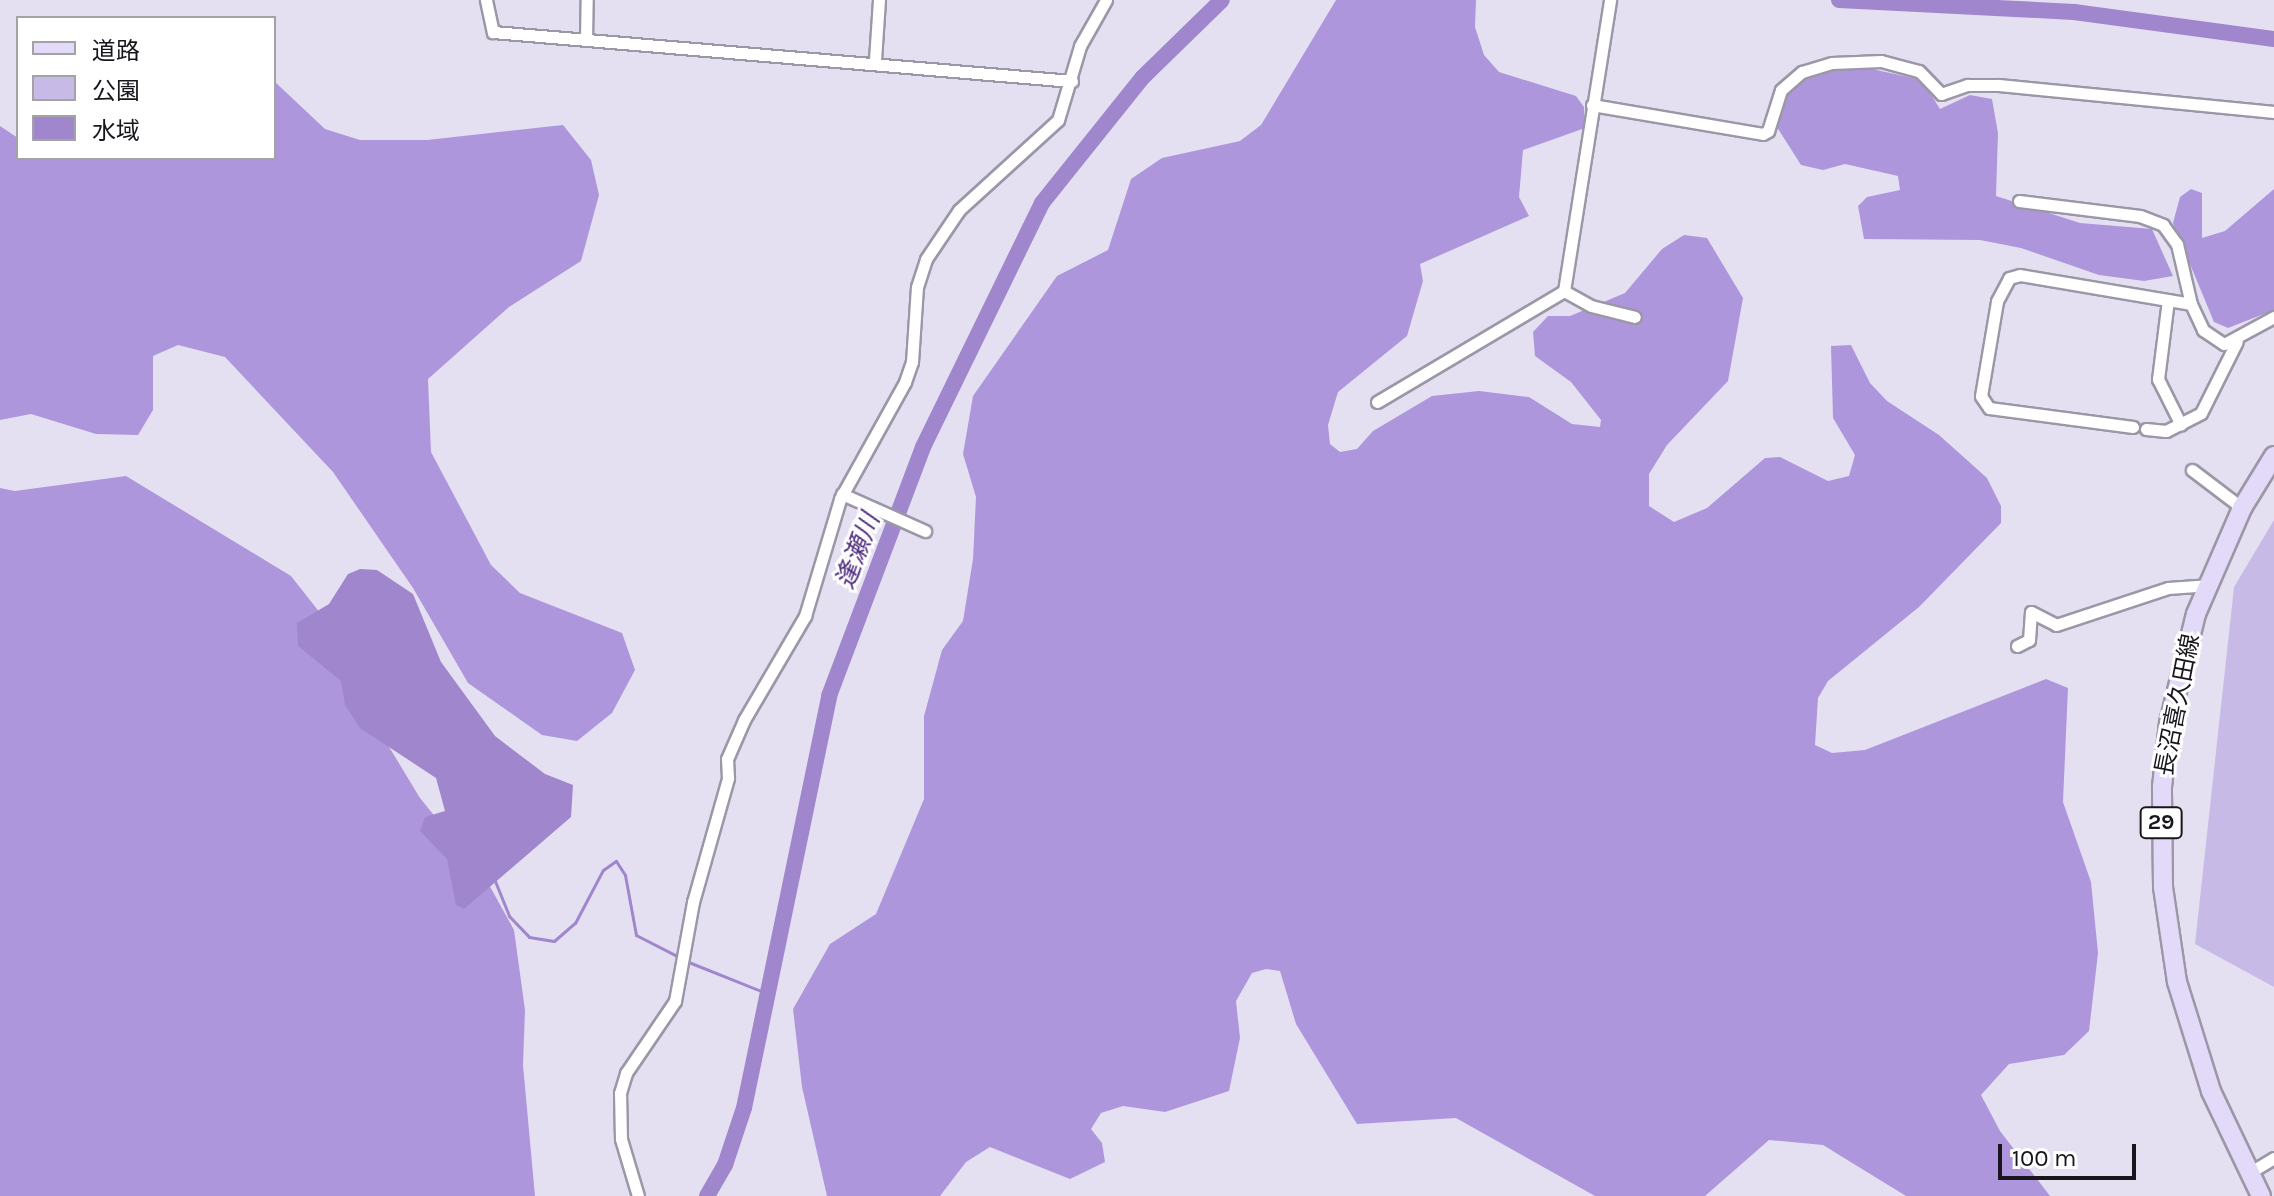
<!DOCTYPE html>
<html>
<head>
<meta charset="utf-8">
<style>
  body { margin:0 }
  #map { position:relative; width:2274px; height:1196px; overflow:hidden; background:#e5e0f1; font-family:Karla,"Noto Sans JP",sans-serif }
  div>[style] { position:absolute }
  .green>* { inset:0; background:#c8bae7 }
  .forest>* { inset:0; background:#ae96dd }
  .water>* { inset:0; background:#9f86cd }
  .stream>* { height:3px; margin:-1.5px; padding:0 1.5px; transform-origin:1.5px; border-radius:1.5px; background:#9f86cd }
  .river>* { height:16px; margin:-8px; padding:0 8px; transform-origin:8px; border-radius:8px; background:#9f86cd }
  .roads { filter:drop-shadow(2px 0 #9c97a7) drop-shadow(-2px 0 #9c97a7) drop-shadow(0 2px #9c97a7) drop-shadow(0 -2px #9c97a7) }
  .street>* { height:11px; margin:-5.5px; padding:0 5.5px; transform-origin:5.5px; border-radius:5.5px; background:#fff }
  .primary>* { height:18px; margin:-9px; padding:0 9px; transform-origin:9px; border-radius:9px; background:#e3d9f9 }
  span { translate:-50% -50%; white-space:nowrap; text-align:center; line-height:1.15; -webkit-text-stroke:6px #fff; paint-order:stroke }
  .shield-label span { padding:2px 6px; background:#fff; border:2px solid; border-radius:6px; -webkit-text-stroke-width:0 }
  .shield-label { font-size:22px; color:#18161c; font-weight:700 }
  .street-label { font-size:24px; color:#18161c }
  .water-label { font-size:26px; color:#502d80; font-style:italic }
  .legend { position:absolute; left:16px; top:16px; width:260px; height:144px; box-sizing:border-box; background:#fff; border:2px solid #a3a2a4; margin:0; padding:10px 14px; list-style:none; font-size:24px; color:#18161c }
  .legend li { display:flex; align-items:center; gap:16px; height:40px }
  .legend b { width:40px; border:2px solid #a3a2a4 }
  .scale { position:absolute; left:1998px; top:1144px; width:138px; height:36px; box-sizing:border-box; border:4px solid #18161c; border-top:0; padding-left:10px; font-size:24px; line-height:28px; white-space:nowrap; color:#18161c; -webkit-text-stroke:6px #fff; paint-order:stroke }
</style>
</head>
<body>
<div id="map">
  <div class="green">
    <div style="clip-path:polygon(2274px 520px,2274px 987px,2195px 944px,2234px 587px)"></div>
  </div>
  <div class="forest">
    <div style="clip-path:polygon(1336px 0,1476px 0,1475px 27px,1484px 55px,1499px 72px,1576px 96px,1584px 107px,1585px 128px,1523px 150px,1519px 197px,1529px 216px,1420px 264px,1423px 281px,1407px 336px,1338px 392px,1328px 425px,1330px 444px,1340px 452px,1357px 449px,1373px 431px,1432px 396px,1479px 391px,1529px 397px,1572px 424px,1600px 427px,1601px 420px,1571px 382px,1535px 356px,1533px 332px,1548px 316px,1570px 316px,1625px 293px,1662px 249px,1684px 235px,1707px 238px,1743px 298px,1728px 381px,1667px 445px,1649px 474px,1649px 506px,1674px 522px,1707px 508px,1765px 458px,1780px 457px,1828px 481px,1849px 476px,1855px 455px,1833px 418px,1831px 346px,1851px 345px,1870px 383px,1887px 401px,1939px 435px,1987px 478px,2001px 506px,2001px 523px,1919px 607px,1828px 681px,1818px 698px,1815px 745px,1832px 753px,1865px 750px,2046px 679px,2068px 688px,2063px 802px,2091px 882px,2098px 953px,2089px 1031px,2064px 1055px,2009px 1064px,1981px 1095px,2000px 1131px,2050px 1196px,1906px 1196px,1823px 1145px,1769px 1140px,1705px 1196px,1595px 1196px,1456px 1118px,1357px 1124px,1296px 1024px,1280px 971px,1266px 969px,1252px 973px,1236px 1001px,1240px 1038px,1229px 1091px,1165px 1112px,1123px 1106px,1101px 1113px,1091px 1129px,1102px 1143px,1105px 1162px,1070px 1179px,990px 1147px,966px 1162px,940px 1196px,827px 1196px,802px 1087px,793px 1009px,830px 944px,876px 914px,924px 799px,924px 716px,942px 650px,963px 621px,973px 559px,976px 497px,963px 454px,973px 396px,1057px 276px,1108px 250px,1131px 179px,1162px 158px,1240px 141px,1261px 125px)"></div>
    <div style="clip-path:polygon(1863px 67px,1922px 80px,1940px 109px,1970px 95px,1992px 99px,1998px 133px,1996px 196px,2080px 223px,2152px 229px,2173px 276px,2144px 281px,2099px 275px,2021px 248px,1980px 240px,1864px 239px,1858px 206px,1867px 197px,1900px 190px,1898px 176px,1845px 164px,1823px 170px,1801px 165px,1775px 124px,1782px 102px,1800px 82px,1826px 70px)"></div>
    <div style="clip-path:polygon(274px 81px,325px 129px,360px 140px,427px 140px,563px 125px,591px 160px,599px 195px,581px 261px,509px 307px,428px 379px,431px 452px,491px 565px,520px 593px,622px 633px,635px 670px,612px 713px,577px 741px,542px 735px,468px 683px,413px 588px,333px 472px,225px 357px,178px 345px,153px 356px,153px 410px,138px 435px,96px 434px,31px 414px,0 420px,0 126px,18px 138px,18px 158px,274px 158px)"></div>
    <div style="clip-path:polygon(2191px 189px,2202px 193px,2202px 238px,2225px 231px,2274px 189px,2274px 310px,2228px 328px,2214px 322px,2173px 223px,2180px 197px)"></div>
    <div style="clip-path:polygon(126px 476px,291px 576px,339px 637px,377px 727px,420px 798px,487px 881px,514px 930px,525px 1010px,523px 1065px,535px 1196px,0 1196px,0 488px,15px 491px)"></div>
  </div>
  <div class="water">
    <div style="clip-path:polygon(360px 569px,377px 570px,413px 594px,441px 662px,495px 736px,545px 774px,573px 785px,571px 817px,464px 909px,456px 905px,447px 859px,420px 831px,425px 817px,445px 811px,436px 778px,360px 728px,345px 705px,341px 681px,298px 646px,297px 623px,329px 604px,348px 574px)"></div>
  </div>
  <div class="stream">
    <div style="left:495px;top:881px;width:38px;rotate:68deg"></div>
    <div style="left:509px;top:916px;width:29px;rotate:46deg"></div>
    <div style="left:529px;top:937px;width:25px;rotate:9deg"></div>
    <div style="left:554px;top:941px;width:28px;rotate:-41deg"></div>
    <div style="left:575px;top:923px;width:60px;rotate:-62.2deg"></div>
    <div style="left:603px;top:870px;width:16px;rotate:-35deg"></div>
    <div style="left:616px;top:861px;width:17px;rotate:57deg"></div>
    <div style="left:625px;top:875px;width:61px;rotate:79.6deg"></div>
    <div style="left:636px;top:935px;width:48px;rotate:27.1deg"></div>
    <div style="left:686px;top:961px;width:86px;rotate:21.8deg"></div>
  </div>
  <div class="river">
    <div style="left:1839px;top:0;width:235px;rotate:2.9deg"></div>
    <div style="left:2074px;top:12px;width:202px;rotate:7.7deg"></div>
    <div style="left:707px;top:1196px;width:36px;rotate:-60deg"></div>
    <div style="left:725px;top:1165px;width:60px;rotate:-71.6deg"></div>
    <div style="left:744px;top:1108px;width:421px;rotate:-78.3deg"></div>
    <div style="left:829px;top:696px;width:266px;rotate:-69.3deg"></div>
    <div style="left:923px;top:447px;width:271px;rotate:-64deg"></div>
    <div style="left:1042px;top:203px;width:161px;rotate:-51.3deg"></div>
    <div style="left:1143px;top:77px;width:110px;rotate:-44.3deg"></div>
  </div>
  <div class="roads">
    <div class="street">
      <div style="left:486px;top:0;width:33px;rotate:78deg"></div>
      <div style="left:493px;top:32px;width:581px;rotate:4.84deg"></div>
      <div style="left:586px;top:39px;width:39px;rotate:-89deg"></div>
      <div style="left:875px;top:60px;width:60px;rotate:-86.2deg"></div>
      <div style="left:1592px;top:105px;width:173px;rotate:9.6deg"></div>
      <div style="left:1763px;top:134px;width:6px;rotate:-31deg"></div>
      <div style="left:1768px;top:131px;width:43px;rotate:-72.4deg"></div>
      <div style="left:1781px;top:90px;width:28px;rotate:-41deg"></div>
      <div style="left:1802px;top:72px;width:31px;rotate:-17deg"></div>
      <div style="left:1832px;top:63px;width:49px;rotate:-2.3deg"></div>
      <div style="left:1881px;top:61px;width:39px;rotate:15deg"></div>
      <div style="left:1919px;top:71px;width:32px;rotate:46deg"></div>
      <div style="left:1941px;top:94px;width:28px;rotate:-19deg"></div>
      <div style="left:1967px;top:85px;width:32px"></div>
      <div style="left:1999px;top:85px;width:276px;rotate:5.6deg"></div>
      <div style="left:2019px;top:201px;width:122px;rotate:7.1deg"></div>
      <div style="left:2140px;top:216px;width:25px;rotate:21deg"></div>
      <div style="left:2163px;top:225px;width:24px;rotate:54deg"></div>
      <div style="left:2177px;top:244px;width:62px;rotate:76.9deg"></div>
      <div style="left:2191px;top:304px;width:29px;rotate:65deg"></div>
      <div style="left:2203px;top:330px;width:25px;rotate:34deg"></div>
      <div style="left:2224px;top:344px;width:57px;rotate:-28.4deg"></div>
      <div style="left:1564px;top:291px;width:31px;rotate:29deg"></div>
      <div style="left:1591px;top:306px;width:45px;rotate:14deg"></div>
      <div style="left:2168px;top:300px;width:80px;rotate:97.2deg"></div>
      <div style="left:2158px;top:379px;width:51px;rotate:63.4deg"></div>
      <div style="left:1377px;top:402px;width:217px;rotate:-30.7deg"></div>
      <div style="left:1564px;top:291px;width:295px;rotate:-81deg"></div>
      <div style="left:2133px;top:427px;width:145px;rotate:-172.5deg"></div>
      <div style="left:1989px;top:408px;width:14px;rotate:-124deg"></div>
      <div style="left:1981px;top:396px;width:96px;rotate:-80.4deg"></div>
      <div style="left:1997px;top:301px;width:26px;rotate:-62deg"></div>
      <div style="left:2009px;top:278px;width:11px;rotate:-15deg"></div>
      <div style="left:2020px;top:275px;width:173px;rotate:9.6deg"></div>
      <div style="left:2146px;top:429px;width:20px;rotate:6deg"></div>
      <div style="left:2166px;top:431px;width:39px;rotate:-27deg"></div>
      <div style="left:2201px;top:413px;width:80px;rotate:-63.4deg"></div>
      <div style="left:2192px;top:470px;width:63px;rotate:37.2deg"></div>
      <div style="left:842px;top:494px;width:91px;rotate:24deg"></div>
      <div style="left:2017px;top:646px;width:13px;rotate:-27deg"></div>
      <div style="left:2029px;top:640px;width:28px;rotate:-86deg"></div>
      <div style="left:2031px;top:612px;width:28px;rotate:27deg"></div>
      <div style="left:2056px;top:625px;width:118px;rotate:-18.3deg"></div>
      <div style="left:2168px;top:588px;width:39px;rotate:-4deg"></div>
      <div style="left:2249px;top:1173px;width:29px;rotate:-31deg"></div>
      <div style="left:638px;top:1196px;width:59px;rotate:-106.6deg"></div>
      <div style="left:621px;top:1139px;width:46px;rotate:-91.2deg"></div>
      <div style="left:620px;top:1093px;width:21px;rotate:-73deg"></div>
      <div style="left:626px;top:1073px;width:87px;rotate:-55.8deg"></div>
      <div style="left:675px;top:1001px;width:101px;rotate:-79.7deg"></div>
      <div style="left:693px;top:902px;width:129px;rotate:-74.2deg"></div>
      <div style="left:728px;top:778px;width:19px;rotate:-93deg"></div>
      <div style="left:727px;top:759px;width:43px;rotate:-66.4deg"></div>
      <div style="left:744px;top:720px;width:121px;rotate:-59.6deg"></div>
      <div style="left:805px;top:616px;width:122px;rotate:-73.3deg"></div>
      <div style="left:840px;top:499px;width:134px;rotate:-60.9deg"></div>
      <div style="left:905px;top:382px;width:21px;rotate:-71deg"></div>
      <div style="left:912px;top:362px;width:75px;rotate:-86.2deg"></div>
      <div style="left:917px;top:287px;width:29px;rotate:-72deg"></div>
      <div style="left:926px;top:259px;width:59px;rotate:-56deg"></div>
      <div style="left:959px;top:210px;width:134px;rotate:-42.3deg"></div>
      <div style="left:1058px;top:120px;width:77px;rotate:-73.4deg"></div>
      <div style="left:1080px;top:46px;width:53px;rotate:-60.5deg"></div>
    </div>
    <div class="primary">
      <div style="left:2261px;top:1196px;width:116px;rotate:-115.5deg"></div>
      <div style="left:2211px;top:1091px;width:114px;rotate:-107.3deg"></div>
      <div style="left:2177px;top:982px;width:96px;rotate:-98.4deg"></div>
      <div style="left:2163px;top:887px;width:100px;rotate:-90.6deg"></div>
      <div style="left:2162px;top:787px;width:64px;rotate:-83.8deg"></div>
      <div style="left:2169px;top:723px;width:112px;rotate:-76.1deg"></div>
      <div style="left:2196px;top:614px;width:116px;rotate:-66.5deg"></div>
      <div style="left:2242px;top:508px;width:61px;rotate:-58.4deg"></div>
    </div>
  </div>
  <div class="shield-label">
    <span style="left:2161px;top:823px">29</span>
  </div>
  <div class="street-label">
    <span style="left:2178px;top:705px;rotate:-79deg">長沼喜久田線</span>
  </div>
  <div class="water-label">
    <span style="left:858px;top:551px;rotate:-69deg">逢瀬川</span>
  </div>
  <ul class="legend">
  <li><b style="height:10px;background:#e3d9f9"></b>道路</li>
  <li><b style="height:22px;background:#c8bae7"></b>公園</li>
  <li><b style="height:22px;background:#9f86cd"></b>水域</li>
  </ul>
  <div class="scale">100 m</div>
</div>
</body>
</html>
